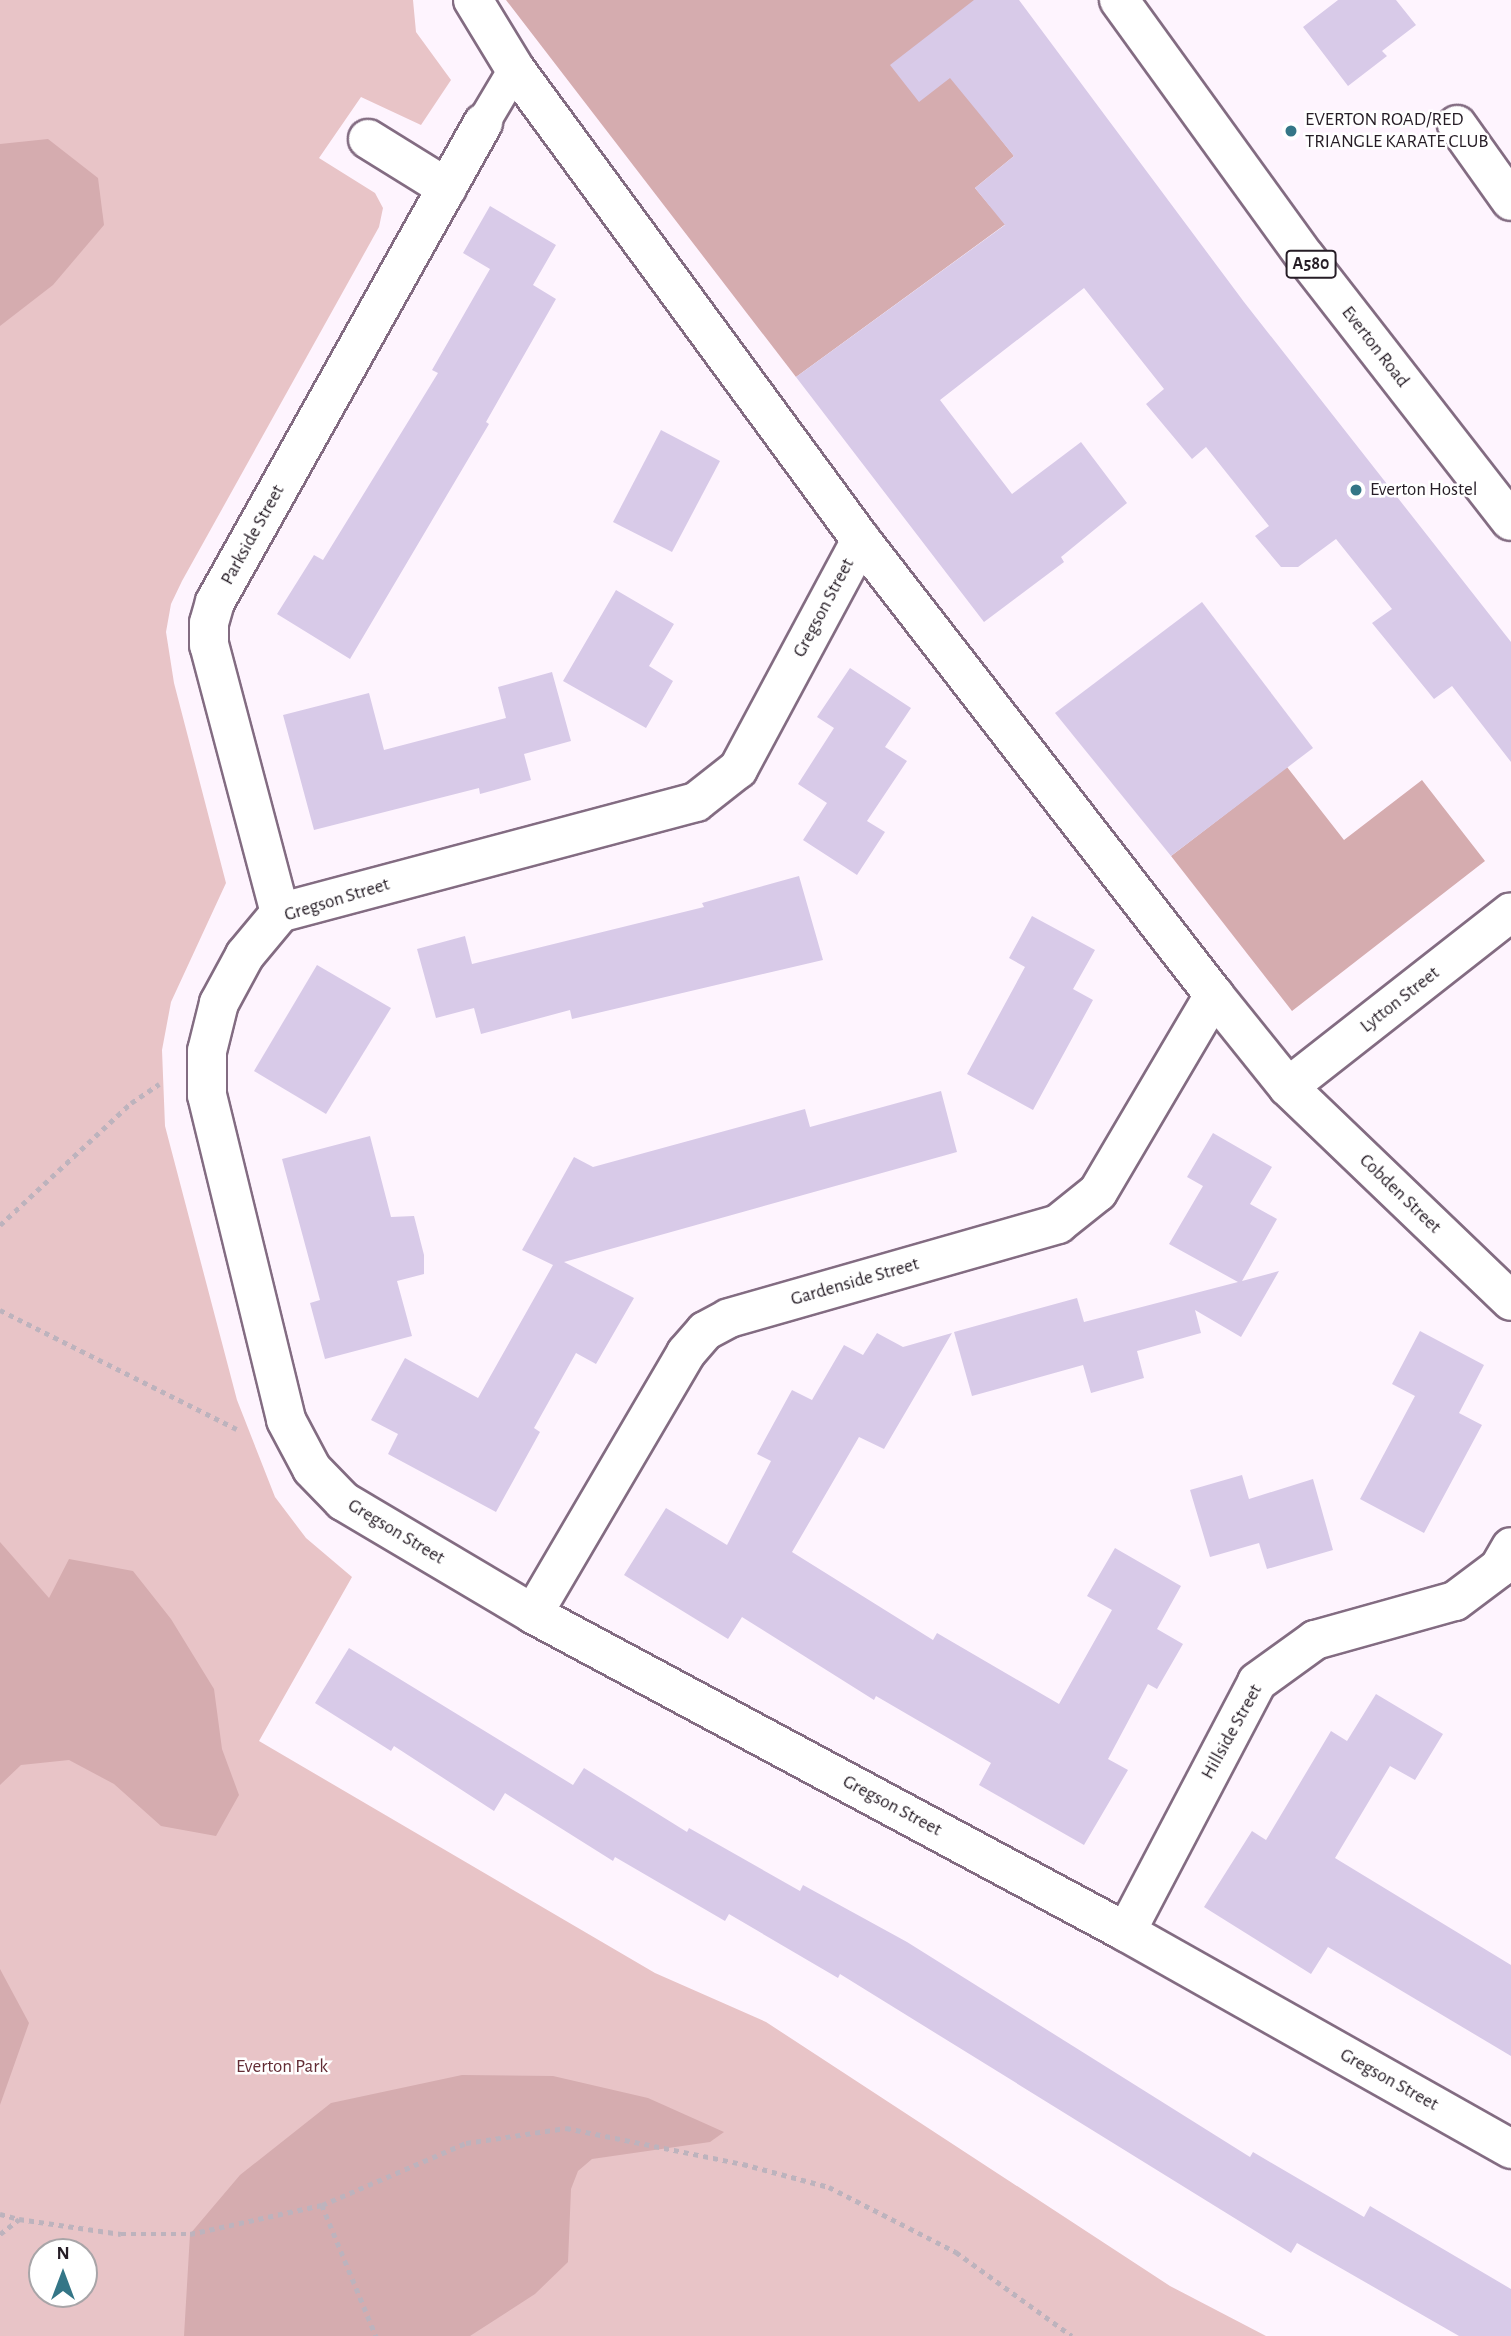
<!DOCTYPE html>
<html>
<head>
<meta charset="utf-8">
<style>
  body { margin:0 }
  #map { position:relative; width:1511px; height:2336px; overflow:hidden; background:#fef4fe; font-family:"Alegreya Sans",sans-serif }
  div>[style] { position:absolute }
  .green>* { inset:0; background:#e8c4c7 }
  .forest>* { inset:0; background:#d5acaf }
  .building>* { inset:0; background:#d8cae8 }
  .path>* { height:4.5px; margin-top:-2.25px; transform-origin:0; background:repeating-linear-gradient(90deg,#bdb3bd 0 5px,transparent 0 10px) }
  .roads { filter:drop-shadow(2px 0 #836c82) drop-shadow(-2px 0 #836c82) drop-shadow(0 2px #836c82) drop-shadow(0 -2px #836c82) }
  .pedestrian>* { height:32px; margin:-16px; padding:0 16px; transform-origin:16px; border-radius:16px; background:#fff }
  .minor>* { height:38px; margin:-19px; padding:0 19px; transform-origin:19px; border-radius:19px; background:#fff }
  .primary>* { height:38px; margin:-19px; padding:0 19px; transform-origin:19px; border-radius:19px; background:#fff }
  .dots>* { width:19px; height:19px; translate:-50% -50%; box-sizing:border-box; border:4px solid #fff; border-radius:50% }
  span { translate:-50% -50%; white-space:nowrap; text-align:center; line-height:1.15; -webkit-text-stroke:5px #fff; paint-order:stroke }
  .shield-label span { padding:2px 5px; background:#fff; border:2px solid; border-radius:5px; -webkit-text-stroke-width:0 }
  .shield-label { font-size:18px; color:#261d26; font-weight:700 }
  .poi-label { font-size:19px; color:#261d26 }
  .left { translate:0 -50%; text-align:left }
  .street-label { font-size:19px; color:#261d26 }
  .park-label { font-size:19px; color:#632d35 }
  .north { position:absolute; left:28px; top:2238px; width:70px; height:70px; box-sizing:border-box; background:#fff; border:2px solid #a8a5a8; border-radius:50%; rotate:0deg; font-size:19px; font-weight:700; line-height:28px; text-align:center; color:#261d26 }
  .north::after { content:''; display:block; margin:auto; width:24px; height:32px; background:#347687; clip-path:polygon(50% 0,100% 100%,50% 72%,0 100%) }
</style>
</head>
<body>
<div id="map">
  <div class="green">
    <div style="clip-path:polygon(evenodd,0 0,413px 0,416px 32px,451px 80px,421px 125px,361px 97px,319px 158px,375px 193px,383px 208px,379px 227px,182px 581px,171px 604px,166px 632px,174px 683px,226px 883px,171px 1002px,162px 1050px,165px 1126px,237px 1400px,275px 1497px,306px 1538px,352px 1577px,259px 1741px,655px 1973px,766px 2022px,1170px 2286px,1266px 2336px,0 2336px,0 0,42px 2252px,84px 2252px,84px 2294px,42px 2294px,42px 2252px)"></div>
  </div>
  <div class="forest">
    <div style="clip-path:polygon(506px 0,974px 0,975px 59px,983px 117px,1014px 156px,975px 188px,990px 206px,1025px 210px,796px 377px)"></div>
    <div style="clip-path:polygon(48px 139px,98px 178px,104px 225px,53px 285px,0 326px,0 144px)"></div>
    <div style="clip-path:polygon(1287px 767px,1344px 840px,1422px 780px,1485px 861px,1292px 1011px,1171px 856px)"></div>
    <div style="clip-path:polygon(0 1542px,49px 1598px,69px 1559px,133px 1571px,171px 1619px,214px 1689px,222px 1749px,239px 1795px,216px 1836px,161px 1826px,114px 1784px,69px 1760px,21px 1765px,0 1785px)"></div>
    <div style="clip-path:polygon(0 1969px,29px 2023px,0 2105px)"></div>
    <div style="clip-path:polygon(462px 2075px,553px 2076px,648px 2098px,724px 2132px,710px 2142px,592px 2159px,578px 2171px,571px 2189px,568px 2262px,535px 2294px,470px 2336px,184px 2336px,190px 2234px,240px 2175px,331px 2103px)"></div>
  </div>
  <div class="building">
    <div style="clip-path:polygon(974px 0,1019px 0,1244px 302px,1511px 642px,1511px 762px,1452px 686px,1434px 699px,1372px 623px,1392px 609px,1336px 539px,1298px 567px,1281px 567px,1255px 536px,1269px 526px,1206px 447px,1192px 459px,1146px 404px,1164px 389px,1084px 288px,940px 400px,1012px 494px,1081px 442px,1127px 503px,1061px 557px,1064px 562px,984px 622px,796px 377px,1005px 225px,975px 188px,1014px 156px,950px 78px,919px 102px,890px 65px)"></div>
    <div style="clip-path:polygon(1338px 0,1396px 0,1416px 25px,1382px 51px,1387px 56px,1348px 86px,1303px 27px)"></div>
    <div style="clip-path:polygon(490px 206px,556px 245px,533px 285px,556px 299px,486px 422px,489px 424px,350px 659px,277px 614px,314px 555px,323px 560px,438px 373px,432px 370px,490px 269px,463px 253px)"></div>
    <div style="clip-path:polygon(661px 430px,720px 461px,672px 552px,613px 522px)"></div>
    <div style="clip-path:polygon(616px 590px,674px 624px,649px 666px,673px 681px,646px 728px,563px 681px)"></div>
    <div style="clip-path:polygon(1202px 602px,1313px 748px,1171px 856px,1055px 713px)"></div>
    <div style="clip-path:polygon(850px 668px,911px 708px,885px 747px,907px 761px,867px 821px,885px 832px,857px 875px,803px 840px,827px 803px,798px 784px,834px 728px,817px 717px)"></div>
    <div style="clip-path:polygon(552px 672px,571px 741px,524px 754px,531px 780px,480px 794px,479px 788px,314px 830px,283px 715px,369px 693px,384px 750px,506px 718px,498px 687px)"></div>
    <div style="clip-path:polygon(799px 876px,823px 960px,572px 1019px,570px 1010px,481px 1034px,474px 1008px,436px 1018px,417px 949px,465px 936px,472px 964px,704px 907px,702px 903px)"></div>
    <div style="clip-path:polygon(1032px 916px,1095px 950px,1073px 989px,1093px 1000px,1033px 1110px,967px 1074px,1025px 967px,1009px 958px)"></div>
    <div style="clip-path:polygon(317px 965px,391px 1008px,326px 1114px,254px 1071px)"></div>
    <div style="clip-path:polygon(941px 1091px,957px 1152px,564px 1262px,634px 1298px,596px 1364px,576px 1353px,534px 1428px,540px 1432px,496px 1512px,388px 1454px,398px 1434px,371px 1420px,405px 1358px,478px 1398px,553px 1265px,522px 1250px,574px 1157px,593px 1167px,805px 1109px,810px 1127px)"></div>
    <div style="clip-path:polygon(1213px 1133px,1272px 1167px,1250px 1204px,1277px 1219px,1242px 1281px,1279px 1271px,1241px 1337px,1195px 1310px,1201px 1333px,1137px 1351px,1144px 1378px,1091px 1393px,1083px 1365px,972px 1396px,954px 1332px,1077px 1298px,1084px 1322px,1238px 1282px,1169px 1244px,1203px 1186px,1187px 1177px)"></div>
    <div style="clip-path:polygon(370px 1136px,391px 1217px,414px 1216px,424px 1255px,424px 1274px,397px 1281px,412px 1336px,325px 1359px,310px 1303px,320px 1300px,282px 1159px)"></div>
    <div style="clip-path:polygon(1420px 1331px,1484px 1365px,1459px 1413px,1482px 1425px,1424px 1533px,1360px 1499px,1415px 1396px,1392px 1384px)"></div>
    <div style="clip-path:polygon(877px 1333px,903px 1347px,952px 1333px,884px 1449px,859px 1437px,792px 1552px,933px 1640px,937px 1633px,1059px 1704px,1112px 1610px,1087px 1596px,1115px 1548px,1181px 1586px,1157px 1629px,1183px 1644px,1157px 1689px,1148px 1684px,1108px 1759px,1128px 1770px,1084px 1845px,979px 1785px,991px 1763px,876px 1696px,874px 1700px,742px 1617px,728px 1639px,624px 1575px,666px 1508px,727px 1545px,771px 1461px,757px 1454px,792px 1390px,812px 1400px,844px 1345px,863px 1355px)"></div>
    <div style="clip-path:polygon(1242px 1475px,1249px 1499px,1313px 1479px,1333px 1550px,1267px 1569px,1259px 1543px,1210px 1557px,1190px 1490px)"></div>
    <div style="clip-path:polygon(349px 1648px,573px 1785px,584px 1768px,687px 1832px,689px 1828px,800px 1891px,803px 1885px,907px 1942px,1250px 2157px,1253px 2152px,1364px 2217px,1370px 2206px,1511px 2289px,1511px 2336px,1459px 2336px,1297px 2243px,1291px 2253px,840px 1974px,838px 1978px,729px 1914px,725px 1921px,615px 1857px,613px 1861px,505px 1793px,494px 1811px,394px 1746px,391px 1751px,315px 1703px)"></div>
    <div style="clip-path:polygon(1376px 1694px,1443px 1734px,1415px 1780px,1390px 1766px,1335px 1858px,1511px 1965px,1511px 2056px,1328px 1947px,1311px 1974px,1204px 1907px,1252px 1831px,1266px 1840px,1331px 1731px,1347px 1741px)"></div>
  </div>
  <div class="path">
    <div style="left:0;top:1225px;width:179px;rotate:-43deg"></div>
    <div style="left:131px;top:1103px;width:34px;rotate:-34deg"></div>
    <div style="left:0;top:1310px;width:265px;rotate:26.7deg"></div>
    <div style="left:322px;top:2205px;width:142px;rotate:67.6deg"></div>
    <div style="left:0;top:2214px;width:20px;rotate:15deg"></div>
    <div style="left:0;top:2234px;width:24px;rotate:-38deg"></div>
    <div style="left:19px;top:2219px;width:103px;rotate:8.4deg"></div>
    <div style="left:121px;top:2234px;width:69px"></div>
    <div style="left:190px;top:2234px;width:135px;rotate:-12.4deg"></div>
    <div style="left:322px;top:2205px;width:157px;rotate:-23.3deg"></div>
    <div style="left:466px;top:2143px;width:101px;rotate:-8.5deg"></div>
    <div style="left:566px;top:2128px;width:181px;rotate:11.5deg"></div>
    <div style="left:743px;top:2164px;width:89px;rotate:15deg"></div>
    <div style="left:829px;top:2187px;width:143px;rotate:27.1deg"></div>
    <div style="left:956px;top:2252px;width:143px;rotate:35.9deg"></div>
  </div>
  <div class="roads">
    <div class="pedestrian">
      <div style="left:483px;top:123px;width:63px;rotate:-59.3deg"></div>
    </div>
    <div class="minor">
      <div style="left:473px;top:0;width:81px;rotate:58.7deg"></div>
      <div style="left:515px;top:69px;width:584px;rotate:53.7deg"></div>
      <div style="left:861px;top:540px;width:576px;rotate:52.19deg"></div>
      <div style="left:1214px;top:995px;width:118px;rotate:51.2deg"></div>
      <div style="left:1288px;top:1087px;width:309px;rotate:43.8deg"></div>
      <div style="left:1457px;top:125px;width:93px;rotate:54.6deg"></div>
      <div style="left:368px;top:139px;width:93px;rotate:31.8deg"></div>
      <div style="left:861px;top:540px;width:260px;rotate:118.2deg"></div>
      <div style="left:738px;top:769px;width:53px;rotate:141.8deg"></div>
      <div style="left:696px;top:802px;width:431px;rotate:165.1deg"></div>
      <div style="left:280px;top:913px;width:55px;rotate:129.8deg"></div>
      <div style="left:245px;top:955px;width:55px;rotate:118.4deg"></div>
      <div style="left:219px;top:1003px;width:49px;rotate:104deg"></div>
      <div style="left:207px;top:1051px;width:44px;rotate:90deg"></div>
      <div style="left:207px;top:1095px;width:334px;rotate:76.3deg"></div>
      <div style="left:286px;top:1420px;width:55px;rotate:62deg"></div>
      <div style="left:312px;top:1469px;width:45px;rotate:45.9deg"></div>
      <div style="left:343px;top:1501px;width:221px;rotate:30.7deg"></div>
      <div style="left:533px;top:1614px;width:673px;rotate:28.2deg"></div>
      <div style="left:1126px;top:1932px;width:442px;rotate:29.4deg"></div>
      <div style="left:280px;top:913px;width:277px;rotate:-104.8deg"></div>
      <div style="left:209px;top:645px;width:22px;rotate:-90deg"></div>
      <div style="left:209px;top:623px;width:22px;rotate:-74deg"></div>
      <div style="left:215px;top:602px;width:549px;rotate:-60.77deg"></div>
      <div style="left:1288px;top:1087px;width:283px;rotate:-38.1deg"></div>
      <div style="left:533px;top:1614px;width:303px;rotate:-59.6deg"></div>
      <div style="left:686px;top:1353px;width:29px;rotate:-49deg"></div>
      <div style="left:705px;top:1331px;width:27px;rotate:-28deg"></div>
      <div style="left:729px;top:1318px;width:342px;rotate:-15.9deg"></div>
      <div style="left:1058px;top:1224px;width:51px;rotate:-38.7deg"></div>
      <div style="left:1098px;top:1192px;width:229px;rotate:-59.5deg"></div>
      <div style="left:1126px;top:1932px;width:282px;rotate:-62.3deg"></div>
      <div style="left:1257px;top:1682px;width:72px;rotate:-35.9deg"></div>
      <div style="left:1315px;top:1640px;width:145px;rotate:-15.6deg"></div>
      <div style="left:1455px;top:1601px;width:55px;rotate:-36.9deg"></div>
      <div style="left:1499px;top:1568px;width:24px;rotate:-60deg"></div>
    </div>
    <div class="primary">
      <div style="left:1119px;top:0;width:319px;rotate:54.1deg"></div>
      <div style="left:1306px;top:258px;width:333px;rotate:52.1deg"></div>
    </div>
  </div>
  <div class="dots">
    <div style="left:1291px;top:131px;background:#347687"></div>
    <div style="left:1356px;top:490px;background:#347687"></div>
  </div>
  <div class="shield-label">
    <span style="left:1311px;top:264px">A580</span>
  </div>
  <div class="poi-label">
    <span class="left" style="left:1305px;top:131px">EVERTON ROAD/RED<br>TRIANGLE KARATE CLUB</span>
    <span class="left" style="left:1370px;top:490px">Everton Hostel</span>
  </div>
  <div class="street-label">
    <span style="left:1375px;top:347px;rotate:52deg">Everton Road</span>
    <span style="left:253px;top:535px;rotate:-61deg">Parkside Street</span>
    <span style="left:824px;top:608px;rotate:-62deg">Gregson Street</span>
    <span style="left:337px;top:900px;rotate:-17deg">Gregson Street</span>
    <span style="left:1400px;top:1000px;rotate:-38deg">Lytton Street</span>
    <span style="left:1400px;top:1194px;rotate:44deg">Cobden Street</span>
    <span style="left:855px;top:1282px;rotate:-16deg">Gardenside Street</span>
    <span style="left:396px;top:1532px;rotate:31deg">Gregson Street</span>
    <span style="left:1232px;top:1732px;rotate:-61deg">Hillside Street</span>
    <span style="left:892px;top:1806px;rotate:28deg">Gregson Street</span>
    <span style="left:1389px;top:2080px;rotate:29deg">Gregson Street</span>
  </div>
  <div class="park-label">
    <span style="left:282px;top:2067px">Everton Park</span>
  </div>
  <div class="north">N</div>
</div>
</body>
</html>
